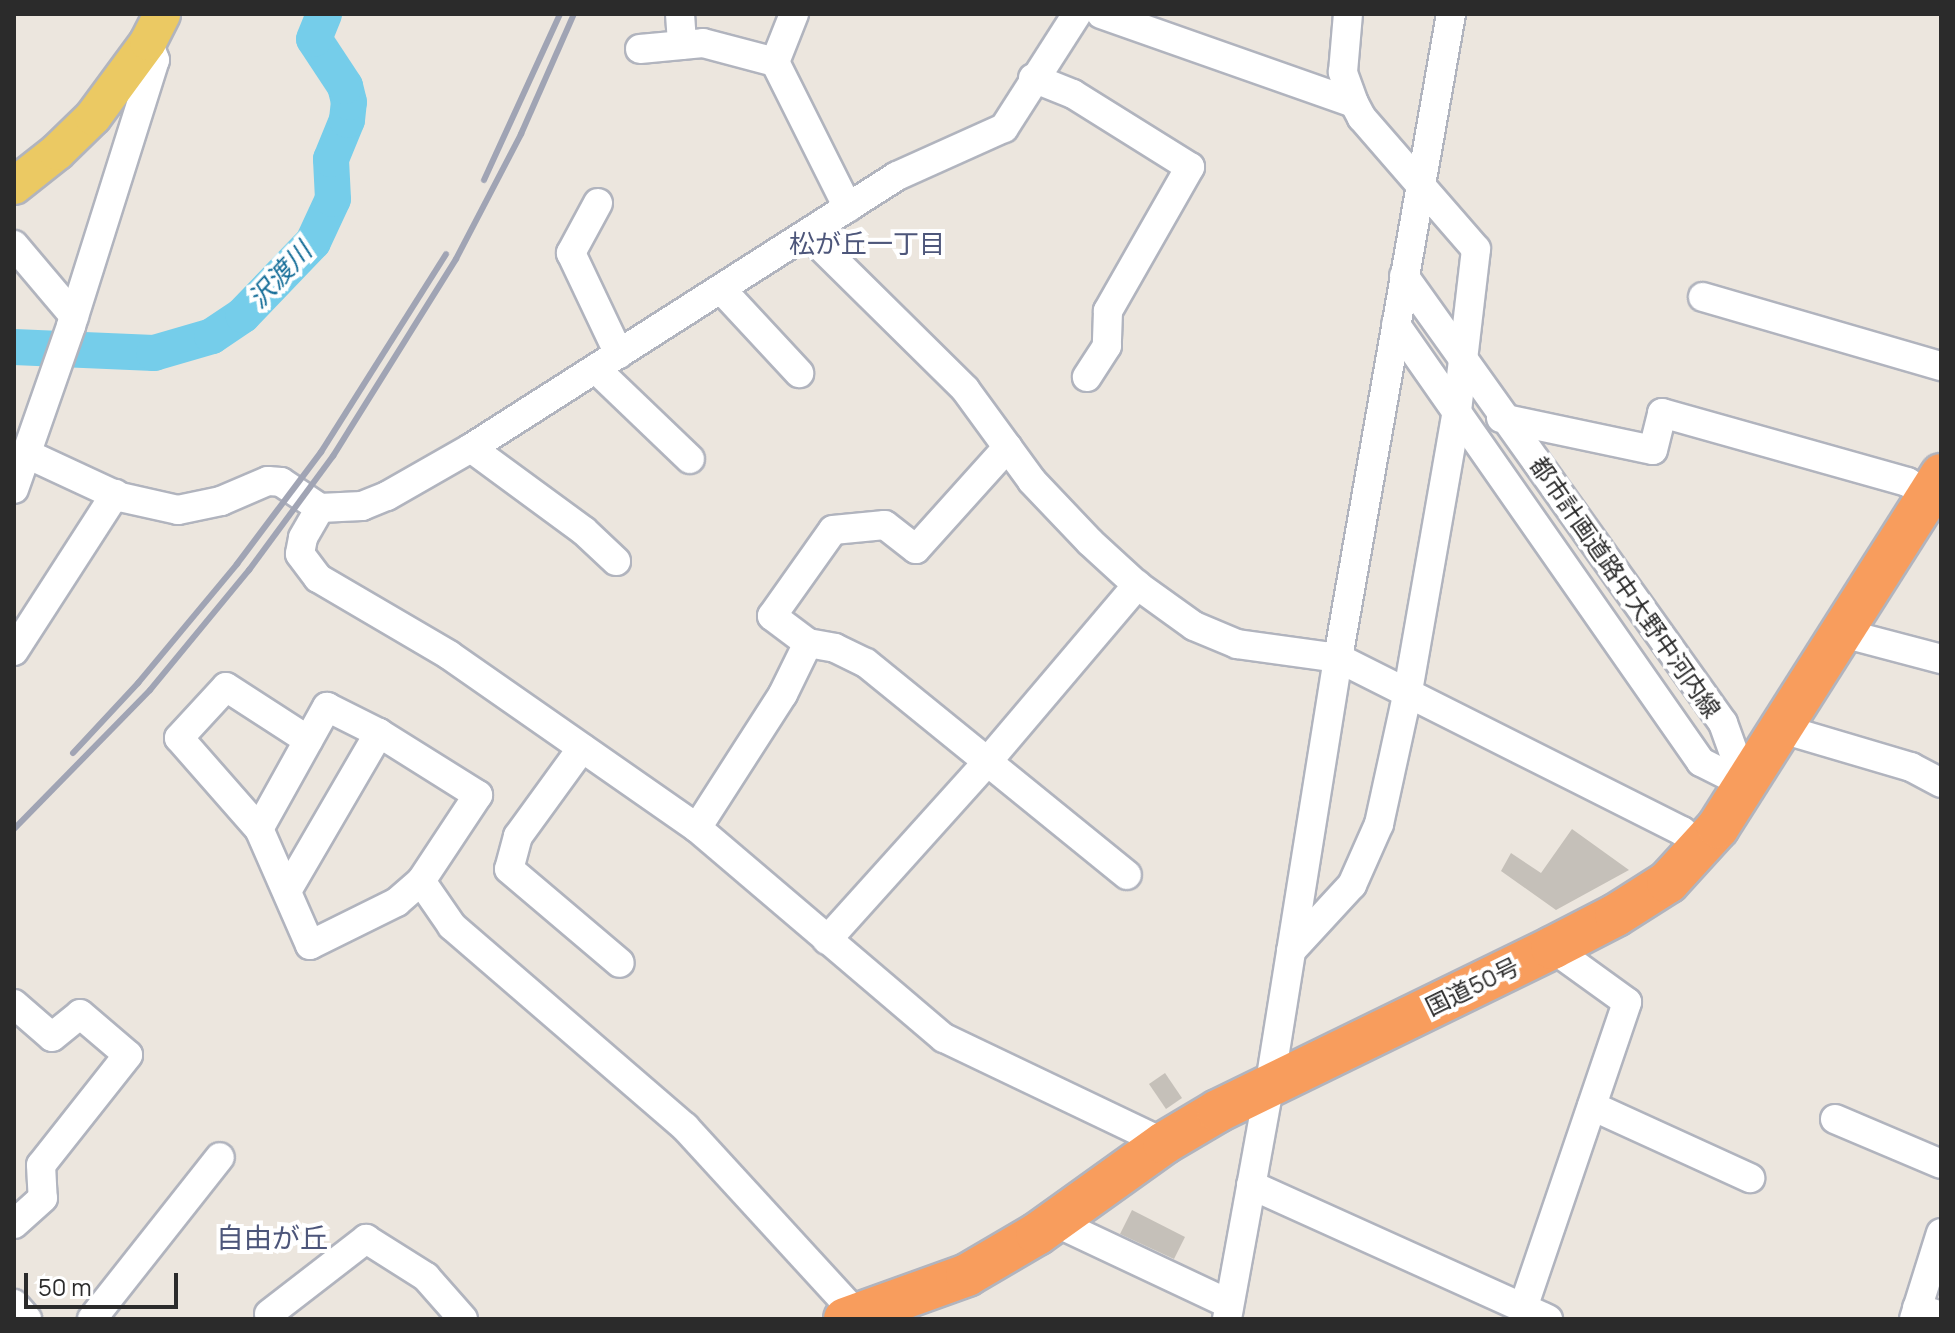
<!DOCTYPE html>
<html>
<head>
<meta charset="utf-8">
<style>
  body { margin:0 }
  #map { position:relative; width:1955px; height:1333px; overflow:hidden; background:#ece6de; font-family:Manrope,"Noto Sans JP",sans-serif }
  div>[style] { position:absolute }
  .river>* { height:36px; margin:-18px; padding:0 18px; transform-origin:18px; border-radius:18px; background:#75cdea }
  .building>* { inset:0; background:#c5c0b9 }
  .roads { filter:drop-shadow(2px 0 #b1b4be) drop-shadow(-2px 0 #b1b4be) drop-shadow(0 2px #b1b4be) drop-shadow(0 -2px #b1b4be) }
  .minor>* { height:28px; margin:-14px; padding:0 14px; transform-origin:14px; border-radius:14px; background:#fff }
  .major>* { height:36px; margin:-18px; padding:0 18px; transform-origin:18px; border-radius:18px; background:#ebc963 }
  .highway>* { height:42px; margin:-21px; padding:0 21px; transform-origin:21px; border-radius:21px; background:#f89d5d }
  .rail>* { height:6px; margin:-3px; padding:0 3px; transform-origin:3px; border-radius:3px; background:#a0a4b4 }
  span { translate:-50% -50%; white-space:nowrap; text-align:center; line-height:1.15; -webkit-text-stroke:8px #fff; paint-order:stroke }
  .street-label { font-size:24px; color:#2b2b2b }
  .neighbourhood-label { font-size:26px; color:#4d567a }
  .water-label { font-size:26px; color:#136c97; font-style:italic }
  .quarter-label { font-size:28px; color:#4d567a }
  .frame { position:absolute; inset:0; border:16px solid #2b2b2b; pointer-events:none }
  .scale { position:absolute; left:24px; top:1273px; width:154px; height:36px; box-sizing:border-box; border:4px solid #2b2b2b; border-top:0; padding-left:10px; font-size:24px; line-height:28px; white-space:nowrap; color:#2b2b2b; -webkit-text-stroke:6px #fff; paint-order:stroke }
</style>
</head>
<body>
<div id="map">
  <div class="river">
    <div style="left:14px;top:347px;width:140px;rotate:2.5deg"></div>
    <div style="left:154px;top:353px;width:60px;rotate:-16.3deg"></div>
    <div style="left:212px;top:336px;width:37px;rotate:-34deg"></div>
    <div style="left:243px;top:315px;width:101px;rotate:-46.2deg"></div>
    <div style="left:313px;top:242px;width:47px;rotate:-65.1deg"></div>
    <div style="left:333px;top:199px;width:40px;rotate:-92.9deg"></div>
    <div style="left:331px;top:159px;width:42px;rotate:-67.7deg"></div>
    <div style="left:347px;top:120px;width:18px;rotate:-84deg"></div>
    <div style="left:349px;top:102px;width:16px;rotate:-104deg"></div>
    <div style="left:345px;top:86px;width:56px;rotate:-123.4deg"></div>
    <div style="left:314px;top:39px;width:27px;rotate:-68deg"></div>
  </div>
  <div class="building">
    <div style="clip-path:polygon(1572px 829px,1629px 870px,1556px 910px,1501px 871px,1511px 853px,1541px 873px)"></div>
    <div style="clip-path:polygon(1165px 1073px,1182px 1098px,1166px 1109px,1149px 1084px)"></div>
    <div style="clip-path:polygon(1132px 1210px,1185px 1237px,1174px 1259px,1120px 1234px)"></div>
  </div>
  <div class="roads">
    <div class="minor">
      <div style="left:680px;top:14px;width:31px;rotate:86deg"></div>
      <div style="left:1101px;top:14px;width:268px;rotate:19.4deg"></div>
      <div style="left:640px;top:49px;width:63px;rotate:-5.4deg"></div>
      <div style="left:703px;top:43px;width:74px;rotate:14.8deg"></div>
      <div style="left:775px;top:62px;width:163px;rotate:63.4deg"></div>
      <div style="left:775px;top:62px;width:52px;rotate:-68.4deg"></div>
      <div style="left:1033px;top:78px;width:43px;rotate:21.8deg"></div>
      <div style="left:1073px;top:94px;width:138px;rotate:32deg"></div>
      <div style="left:1190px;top:167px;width:166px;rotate:119.7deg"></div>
      <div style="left:1108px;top:311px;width:35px;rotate:92deg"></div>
      <div style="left:1107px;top:346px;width:37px;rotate:123deg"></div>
      <div style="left:598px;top:203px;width:57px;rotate:118.4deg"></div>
      <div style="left:571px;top:253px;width:112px;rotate:64.6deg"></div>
      <div style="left:808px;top:234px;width:221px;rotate:44.6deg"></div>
      <div style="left:965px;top:389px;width:114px;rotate:53.9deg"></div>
      <div style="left:1032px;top:481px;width:84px;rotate:46.4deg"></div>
      <div style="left:1090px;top:542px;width:64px;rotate:42.5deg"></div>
      <div style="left:1137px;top:585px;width:70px;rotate:35.7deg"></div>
      <div style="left:1194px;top:626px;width:47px;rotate:22.7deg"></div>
      <div style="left:1237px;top:644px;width:102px;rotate:7.9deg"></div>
      <div style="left:1338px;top:658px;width:385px;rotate:26.7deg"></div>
      <div style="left:1682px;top:831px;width:27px;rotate:42deg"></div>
      <div style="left:14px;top:245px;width:93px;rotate:49.8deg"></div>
      <div style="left:1404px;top:276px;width:549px;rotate:54.49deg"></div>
      <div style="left:1723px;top:723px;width:65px;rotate:70.2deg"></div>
      <div style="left:721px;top:289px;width:115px;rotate:47.1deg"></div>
      <div style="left:1703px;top:297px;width:248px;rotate:16.2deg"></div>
      <div style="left:1396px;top:325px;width:533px;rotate:55.09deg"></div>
      <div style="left:1701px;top:762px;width:49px;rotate:26.6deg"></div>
      <div style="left:596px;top:369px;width:130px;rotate:43.8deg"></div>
      <div style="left:1501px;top:418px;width:155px;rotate:11.9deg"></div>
      <div style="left:1653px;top:450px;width:38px;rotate:-76deg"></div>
      <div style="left:1662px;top:413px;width:255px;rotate:15.7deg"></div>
      <div style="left:1907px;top:482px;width:26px;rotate:29deg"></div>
      <div style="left:471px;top:448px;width:140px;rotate:36.3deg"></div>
      <div style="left:584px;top:531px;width:44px;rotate:43.2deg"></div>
      <div style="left:25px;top:453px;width:105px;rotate:24.9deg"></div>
      <div style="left:120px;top:497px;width:59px;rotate:12.6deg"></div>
      <div style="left:178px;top:510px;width:44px;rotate:-11.8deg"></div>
      <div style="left:221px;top:501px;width:51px;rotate:-23.1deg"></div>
      <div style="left:268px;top:481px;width:13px;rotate:4deg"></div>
      <div style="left:281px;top:482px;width:47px;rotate:33.7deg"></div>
      <div style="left:320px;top:508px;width:42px;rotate:-2.7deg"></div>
      <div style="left:362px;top:506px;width:27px;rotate:-22deg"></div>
      <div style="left:387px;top:496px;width:97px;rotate:-29.7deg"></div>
      <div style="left:471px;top:448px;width:505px;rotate:-32.56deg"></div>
      <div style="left:897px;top:176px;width:117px;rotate:-24.2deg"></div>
      <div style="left:1004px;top:128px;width:135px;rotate:-57.4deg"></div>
      <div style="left:14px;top:489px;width:173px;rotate:-70.7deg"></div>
      <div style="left:71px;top:326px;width:279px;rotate:-72.5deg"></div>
      <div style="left:155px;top:60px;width:19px;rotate:-111deg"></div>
      <div style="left:320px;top:508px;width:34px;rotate:120deg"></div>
      <div style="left:303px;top:538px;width:16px;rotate:101deg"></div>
      <div style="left:300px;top:554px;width:30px;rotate:53deg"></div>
      <div style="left:318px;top:578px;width:152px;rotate:30.4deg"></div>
      <div style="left:449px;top:655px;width:302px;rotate:34.9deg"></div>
      <div style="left:697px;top:828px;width:324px;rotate:40.4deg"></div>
      <div style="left:944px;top:1038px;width:244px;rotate:25.5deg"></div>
      <div style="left:1839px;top:632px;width:106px;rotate:14.8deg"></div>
      <div style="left:808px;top:643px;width:27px;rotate:10deg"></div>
      <div style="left:835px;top:648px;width:34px;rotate:26deg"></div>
      <div style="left:866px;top:663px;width:336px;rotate:39.1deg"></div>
      <div style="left:14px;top:651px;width:187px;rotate:-57.2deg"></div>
      <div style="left:1779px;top:728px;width:138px;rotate:16.5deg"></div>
      <div style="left:1911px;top:767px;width:34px;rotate:28deg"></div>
      <div style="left:582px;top:748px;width:109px;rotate:126deg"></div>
      <div style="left:518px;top:836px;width:34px;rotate:105deg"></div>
      <div style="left:509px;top:869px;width:145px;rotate:40.3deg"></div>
      <div style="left:697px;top:828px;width:159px;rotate:-57.3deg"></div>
      <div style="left:783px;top:694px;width:57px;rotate:-63.9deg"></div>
      <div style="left:808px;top:643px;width:45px;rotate:-143.1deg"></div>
      <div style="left:772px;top:616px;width:105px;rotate:-54.7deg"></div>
      <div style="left:833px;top:530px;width:52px;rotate:-5.5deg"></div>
      <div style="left:885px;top:525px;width:39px;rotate:38deg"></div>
      <div style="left:916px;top:549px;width:137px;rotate:-48deg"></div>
      <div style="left:259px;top:829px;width:121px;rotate:-131.3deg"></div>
      <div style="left:179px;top:738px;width:69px;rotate:-47.3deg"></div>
      <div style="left:226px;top:687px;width:98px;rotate:32.9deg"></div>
      <div style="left:421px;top:881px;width:32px;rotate:139deg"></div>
      <div style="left:397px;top:902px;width:97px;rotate:153.7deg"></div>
      <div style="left:310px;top:945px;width:127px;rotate:-113.7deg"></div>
      <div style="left:259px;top:829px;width:140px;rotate:-60.9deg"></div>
      <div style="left:327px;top:707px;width:58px;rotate:26.6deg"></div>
      <div style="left:379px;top:733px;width:117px;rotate:32.1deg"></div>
      <div style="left:478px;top:795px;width:103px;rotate:123.5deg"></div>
      <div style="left:421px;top:881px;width:55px;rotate:55.4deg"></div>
      <div style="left:452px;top:926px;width:308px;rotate:40.8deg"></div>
      <div style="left:685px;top:1127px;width:255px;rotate:47.5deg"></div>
      <div style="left:287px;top:891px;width:183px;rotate:-59.8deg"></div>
      <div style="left:827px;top:940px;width:241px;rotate:-48deg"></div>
      <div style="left:988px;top:761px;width:231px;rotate:-49.7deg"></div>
      <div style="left:1291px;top:951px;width:90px;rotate:-47.3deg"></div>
      <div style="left:1352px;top:885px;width:67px;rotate:-66.1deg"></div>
      <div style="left:1379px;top:824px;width:136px;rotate:-77.7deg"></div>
      <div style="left:1408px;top:691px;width:284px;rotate:-80.1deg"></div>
      <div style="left:1457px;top:411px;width:163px;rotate:-83.3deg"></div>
      <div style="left:1476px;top:249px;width:174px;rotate:-131deg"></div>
      <div style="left:1362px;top:118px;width:17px;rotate:-118deg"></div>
      <div style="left:1354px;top:103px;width:33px;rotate:-110deg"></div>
      <div style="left:1343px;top:72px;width:58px;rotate:-85.1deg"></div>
      <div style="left:14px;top:1004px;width:50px;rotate:41deg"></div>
      <div style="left:52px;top:1037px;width:36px;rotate:-39deg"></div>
      <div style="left:80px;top:1014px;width:63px;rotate:40.5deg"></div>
      <div style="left:128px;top:1055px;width:140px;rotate:128.3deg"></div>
      <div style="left:41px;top:1165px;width:33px;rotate:87deg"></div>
      <div style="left:43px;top:1198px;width:39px;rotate:138deg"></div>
      <div style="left:1592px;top:1106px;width:174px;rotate:24.5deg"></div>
      <div style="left:1835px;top:1119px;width:115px;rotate:23deg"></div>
      <div style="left:1251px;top:1185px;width:326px;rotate:24.3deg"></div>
      <div style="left:1055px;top:1222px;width:192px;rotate:25.2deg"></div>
      <div style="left:14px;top:1304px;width:20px;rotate:49deg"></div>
      <div style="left:1523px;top:1308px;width:323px;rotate:-71.2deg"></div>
      <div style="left:1627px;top:1002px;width:92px;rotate:-144.2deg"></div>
      <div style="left:1917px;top:1308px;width:25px;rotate:18deg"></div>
      <div style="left:269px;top:1314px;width:123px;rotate:-37.7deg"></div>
      <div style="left:366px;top:1239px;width:71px;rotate:32.3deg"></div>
      <div style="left:426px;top:1277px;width:56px;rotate:48.6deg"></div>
      <div style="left:92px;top:1319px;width:206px;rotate:-51.7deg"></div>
      <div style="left:1227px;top:1319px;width:240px;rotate:-79.7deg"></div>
      <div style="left:1270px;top:1083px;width:430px;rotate:-80.9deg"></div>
      <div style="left:1338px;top:658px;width:654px;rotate:-80.05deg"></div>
      <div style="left:1914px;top:1319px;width:90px;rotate:-72.6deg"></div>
    </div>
    <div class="major">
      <div style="left:14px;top:186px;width:55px;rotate:-38.3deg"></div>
      <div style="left:57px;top:152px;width:50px;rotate:-44.2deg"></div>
      <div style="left:93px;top:117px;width:93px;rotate:-53.7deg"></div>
      <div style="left:148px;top:42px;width:31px;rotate:-63deg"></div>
    </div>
    <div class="highway">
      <div style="left:845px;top:1319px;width:130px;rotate:-19.8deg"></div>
      <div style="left:967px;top:1275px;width:81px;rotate:-30.4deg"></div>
      <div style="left:1037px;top:1234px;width:156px;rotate:-35.6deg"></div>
      <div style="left:1164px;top:1143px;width:63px;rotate:-30.7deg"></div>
      <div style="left:1218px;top:1111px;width:372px;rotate:-26deg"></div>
      <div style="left:1552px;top:948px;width:72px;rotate:-27.3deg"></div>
      <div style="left:1616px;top:915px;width:62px;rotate:-32.4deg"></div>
      <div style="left:1668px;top:882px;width:74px;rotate:-47.7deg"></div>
      <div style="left:1718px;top:827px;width:417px;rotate:-57.6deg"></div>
    </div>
  </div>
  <div class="rail">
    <div style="left:484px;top:180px;width:183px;rotate:-65.4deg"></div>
    <div style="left:73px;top:753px;width:96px;rotate:-47.1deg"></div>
    <div style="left:138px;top:683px;width:155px;rotate:-50.2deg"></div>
    <div style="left:237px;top:564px;width:140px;rotate:-53.1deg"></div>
    <div style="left:321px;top:452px;width:234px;rotate:-57.7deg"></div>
    <div style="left:14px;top:829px;width:194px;rotate:-45.6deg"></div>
    <div style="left:150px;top:690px;width:156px;rotate:-50.5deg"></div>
    <div style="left:249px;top:570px;width:142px;rotate:-53.6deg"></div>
    <div style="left:333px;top:456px;width:232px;rotate:-58deg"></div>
    <div style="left:456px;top:259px;width:141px;rotate:-62.5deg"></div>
    <div style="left:521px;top:134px;width:131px;rotate:-66.2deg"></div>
  </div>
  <div class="street-label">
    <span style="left:1626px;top:587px;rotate:55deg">都市計画道路中大野中河内線</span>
    <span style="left:1472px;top:986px;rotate:-26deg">国道50号</span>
  </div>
  <div class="neighbourhood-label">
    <span style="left:867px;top:244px">松が丘一丁目</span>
  </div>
  <div class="water-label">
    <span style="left:280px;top:275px;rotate:-47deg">沢渡川</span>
  </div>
  <div class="quarter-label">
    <span style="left:272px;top:1237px">自由が丘</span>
  </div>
  <div class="frame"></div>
  <div class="scale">50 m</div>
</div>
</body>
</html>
